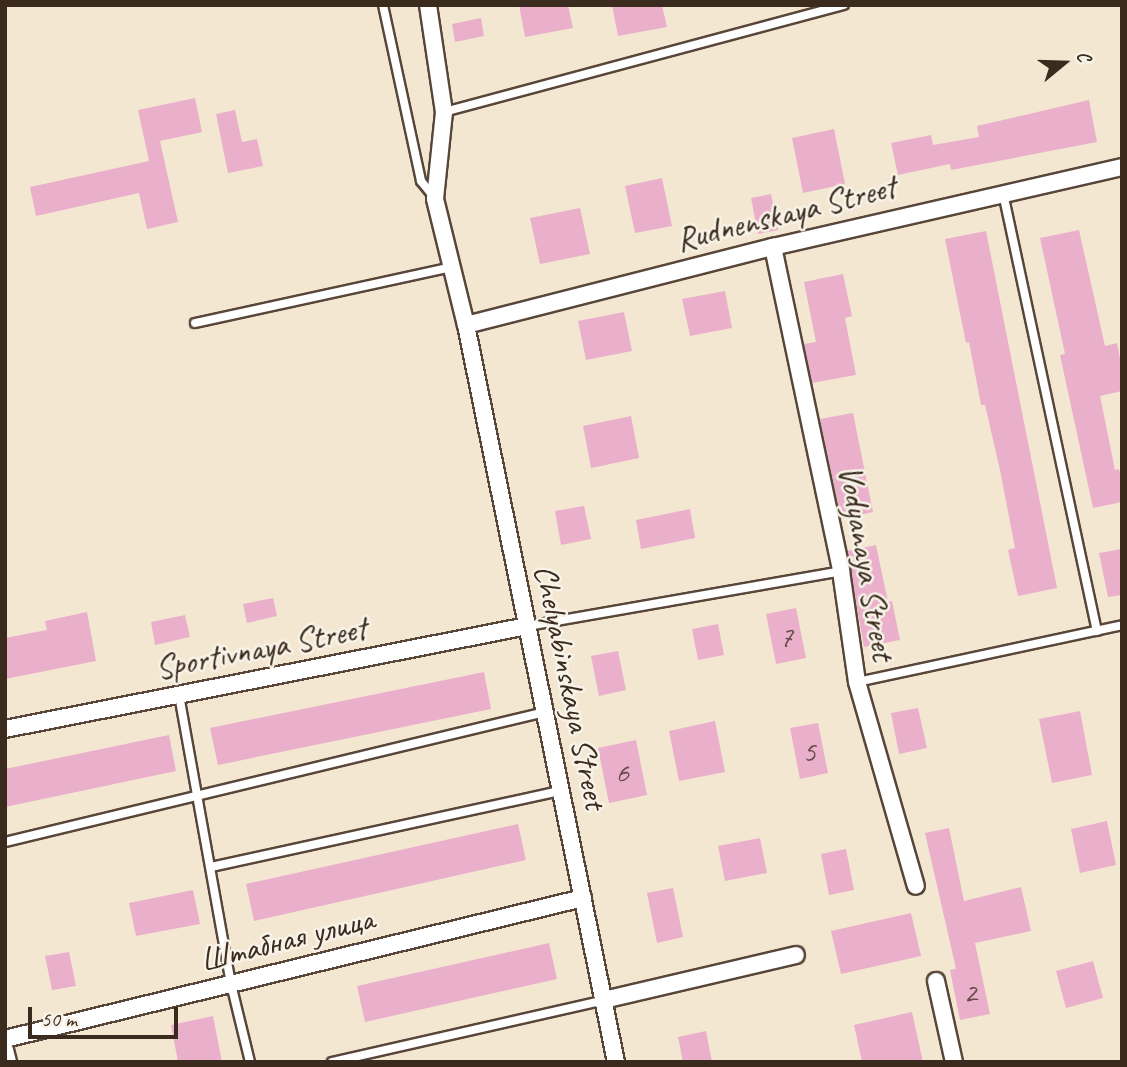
<!DOCTYPE html>
<html>
<head>
<meta charset="utf-8">
<style>
  body { margin:0 }
  #map { position:relative; width:1127px; height:1067px; overflow:hidden; background:#f4e7d2; font-family:Caveat,sans-serif }
  div>[style] { position:absolute }
  .building>* { inset:0; background:#eab0cb }
  .roads { filter:drop-shadow(2px 0 #574639) drop-shadow(-2px 0 #574639) drop-shadow(0 2px #574639) drop-shadow(0 -2px #574639) }
  .lane>* { height:8px; margin:-4px; padding:0 4px; transform-origin:4px; border-radius:4px; background:#fff }
  .street>* { height:16px; margin:-8px; padding:0 8px; transform-origin:8px; border-radius:8px; background:#fff }
  span { translate:-50% -50%; white-space:nowrap; text-align:center; line-height:1.15; -webkit-text-stroke:5px #f7f3e8; paint-order:stroke }
  .number-label { font-size:30px; color:#674c49 }
  .number-label span { -webkit-text-stroke-width:0 }
  .street-label { font-size:33px; color:#3b2a1e }
  .frame { position:absolute; inset:0; border:7px solid #3b2a1e; pointer-events:none }
  .north { position:absolute; left:1029px; top:28px; width:70px; height:70px; -webkit-text-stroke:5px #f7f3e8; paint-order:stroke; rotate:71deg; font-size:19px; font-weight:700; line-height:28px; text-align:center; color:#3b2a1e }
  .north::after { content:''; display:block; margin:auto; width:24px; height:32px; background:#3b2a1e; clip-path:polygon(50% 0,100% 100%,50% 72%,0 100%) }
  .scale { position:absolute; left:28px; top:1007px; width:150px; height:32px; box-sizing:border-box; border:4px solid #3b2a1e; border-top:0; padding-left:9px; font-size:21px; line-height:24px; white-space:nowrap; color:#3b2a1e; -webkit-text-stroke:5px #f7f3e8; paint-order:stroke }
</style>
</head>
<body>
<div id="map">
  <div class="building">
    <div style="clip-path:polygon(519px 5px,568px 5px,573px 28px,525px 37px)"></div>
    <div style="clip-path:polygon(612px 5px,662px 5px,667px 27px,618px 36px)"></div>
    <div style="clip-path:polygon(481px 18px,484px 36px,455px 42px,452px 24px)"></div>
    <div style="clip-path:polygon(195px 98px,202px 132px,160px 141px,178px 222px,147px 229px,139px 193px,36px 216px,30px 187px,149px 161px,138px 110px)"></div>
    <div style="clip-path:polygon(1089px 100px,1097px 142px,951px 170px,950px 164px,898px 175px,891px 143px,931px 135px,933px 145px,979px 137px,977px 126px)"></div>
    <div style="clip-path:polygon(235px 110px,242px 142px,257px 139px,263px 166px,228px 173px,216px 114px)"></div>
    <div style="clip-path:polygon(834px 129px,845px 184px,803px 193px,792px 138px)"></div>
    <div style="clip-path:polygon(662px 178px,672px 226px,635px 233px,625px 186px)"></div>
    <div style="clip-path:polygon(771px 194px,778px 230px,758px 234px,751px 198px)"></div>
    <div style="clip-path:polygon(580px 208px,590px 254px,540px 264px,530px 218px)"></div>
    <div style="clip-path:polygon(1079px 230px,1105px 346px,1117px 343px,1122px 368px,1122px 391px,1100px 396px,1115px 470px,1119px 469px,1122px 482px,1122px 502px,1093px 508px,1060px 355px,1065px 354px,1040px 238px)"></div>
    <div style="clip-path:polygon(986px 231px,1057px 588px,1018px 596px,1008px 550px,1015px 548px,1000px 470px,985px 405px,981px 405px,969px 342px,966px 343px,945px 239px)"></div>
    <div style="clip-path:polygon(843px 274px,852px 316px,845px 318px,856px 375px,812px 383px,804px 344px,816px 342px,804px 282px)"></div>
    <div style="clip-path:polygon(725px 291px,732px 328px,690px 336px,682px 299px)"></div>
    <div style="clip-path:polygon(624px 312px,632px 351px,586px 360px,578px 321px)"></div>
    <div style="clip-path:polygon(853px 413px,873px 512px,841px 519px,820px 419px)"></div>
    <div style="clip-path:polygon(631px 416px,639px 458px,591px 468px,583px 426px)"></div>
    <div style="clip-path:polygon(584px 506px,591px 539px,561px 545px,555px 511px)"></div>
    <div style="clip-path:polygon(690px 509px,695px 538px,641px 549px,636px 520px)"></div>
    <div style="clip-path:polygon(876px 545px,888px 602px,892px 601px,900px 640px,864px 647px,847px 551px)"></div>
    <div style="clip-path:polygon(1122px 549px,1122px 595px,1108px 597px,1099px 553px)"></div>
    <div style="clip-path:polygon(273px 598px,277px 616px,247px 623px,243px 604px)"></div>
    <div style="clip-path:polygon(796px 608px,806px 658px,776px 664px,766px 614px)"></div>
    <div style="clip-path:polygon(87px 612px,96px 661px,5px 679px,5px 638px,47px 630px,45px 621px)"></div>
    <div style="clip-path:polygon(185px 615px,190px 637px,155px 645px,151px 622px)"></div>
    <div style="clip-path:polygon(718px 624px,724px 655px,698px 660px,692px 629px)"></div>
    <div style="clip-path:polygon(618px 651px,626px 690px,599px 696px,591px 656px)"></div>
    <div style="clip-path:polygon(484px 672px,491px 709px,218px 765px,210px 728px)"></div>
    <div style="clip-path:polygon(918px 708px,927px 748px,899px 754px,891px 713px)"></div>
    <div style="clip-path:polygon(1080px 711px,1092px 775px,1052px 783px,1039px 719px)"></div>
    <div style="clip-path:polygon(715px 721px,725px 772px,679px 781px,669px 731px)"></div>
    <div style="clip-path:polygon(818px 723px,828px 773px,800px 779px,790px 728px)"></div>
    <div style="clip-path:polygon(169px 735px,176px 771px,5px 807px,5px 769px)"></div>
    <div style="clip-path:polygon(636px 740px,647px 795px,609px 803px,598px 748px)"></div>
    <div style="clip-path:polygon(1107px 821px,1116px 865px,1080px 873px,1071px 829px)"></div>
    <div style="clip-path:polygon(518px 824px,526px 860px,254px 921px,246px 884px)"></div>
    <div style="clip-path:polygon(949px 828px,964px 901px,1021px 887px,1031px 931px,975px 943px,990px 1014px,960px 1020px,950px 970px,956px 969px,925px 833px)"></div>
    <div style="clip-path:polygon(760px 838px,767px 873px,725px 881px,718px 846px)"></div>
    <div style="clip-path:polygon(846px 849px,854px 890px,829px 895px,821px 854px)"></div>
    <div style="clip-path:polygon(673px 888px,683px 937px,657px 943px,647px 893px)"></div>
    <div style="clip-path:polygon(193px 890px,200px 924px,136px 936px,129px 903px)"></div>
    <div style="clip-path:polygon(911px 913px,921px 956px,841px 974px,831px 931px)"></div>
    <div style="clip-path:polygon(549px 943px,557px 979px,365px 1022px,357px 986px)"></div>
    <div style="clip-path:polygon(69px 952px,76px 986px,52px 990px,45px 956px)"></div>
    <div style="clip-path:polygon(1093px 961px,1103px 998px,1066px 1008px,1056px 971px)"></div>
    <div style="clip-path:polygon(912px 1012px,923px 1062px,862px 1062px,854px 1025px)"></div>
    <div style="clip-path:polygon(213px 1016px,222px 1062px,178px 1062px,171px 1025px)"></div>
    <div style="clip-path:polygon(706px 1031px,712px 1062px,683px 1062px,678px 1037px)"></div>
  </div>
  <div class="roads">
    <div class="lane">
      <div style="left:383px;top:5px;width:180px;rotate:77.8deg"></div>
      <div style="left:421px;top:181px;width:21px;rotate:51deg"></div>
      <div style="left:444px;top:112px;width:414px;rotate:-15deg"></div>
      <div style="left:1003px;top:193px;width:448px;rotate:77.9deg"></div>
      <div style="left:195px;top:323px;width:262px;rotate:-12.3deg"></div>
      <div style="left:527px;top:626px;width:319px;rotate:-9.9deg"></div>
      <div style="left:857px;top:682px;width:271px;rotate:-12.1deg"></div>
      <div style="left:179px;top:695px;width:294px;rotate:79.8deg"></div>
      <div style="left:231px;top:984px;width:80px;rotate:76.3deg"></div>
      <div style="left:5px;top:842px;width:555px;rotate:-13.54deg"></div>
      <div style="left:211px;top:867px;width:358px;rotate:-12.3deg"></div>
      <div style="left:332px;top:1062px;width:279px;rotate:-12.8deg"></div>
    </div>
    <div class="street">
      <div style="left:428px;top:5px;width:108px;rotate:81.5deg"></div>
      <div style="left:444px;top:112px;width:87px;rotate:95.9deg"></div>
      <div style="left:435px;top:199px;width:130px;rotate:76.2deg"></div>
      <div style="left:466px;top:325px;width:752px;rotate:78.5deg"></div>
      <div style="left:773px;top:247px;width:331px;rotate:78.1deg"></div>
      <div style="left:841px;top:571px;width:112px;rotate:81.8deg"></div>
      <div style="left:857px;top:682px;width:212px;rotate:73.9deg"></div>
      <div style="left:466px;top:325px;width:317px;rotate:-14.3deg"></div>
      <div style="left:773px;top:247px;width:358px;rotate:-12.9deg"></div>
      <div style="left:5px;top:729px;width:532px;rotate:-11.16deg"></div>
      <div style="left:936px;top:981px;width:83px;rotate:77.5deg"></div>
      <div style="left:604px;top:1000px;width:197px;rotate:-13.2deg"></div>
      <div style="left:5px;top:1039px;width:595px;rotate:-13.71deg"></div>
      <div style="left:5px;top:1050px;width:12px;rotate:76deg"></div>
    </div>
  </div>
  <div class="number-label">
    <span style="left:786px;top:636px">7</span>
    <span style="left:809px;top:751px">5</span>
    <span style="left:622px;top:772px">6</span>
    <span style="left:970px;top:992px">2</span>
  </div>
  <div class="street-label">
    <span style="left:786px;top:214px;rotate:-14deg">Rudnenskaya Street</span>
    <span style="left:866px;top:563px;rotate:80deg">Vodyanaya Street</span>
    <span style="left:261px;top:649px;rotate:-11deg">Sportivnaya Street</span>
    <span style="left:570px;top:687px;rotate:78deg">Chelyabinskaya Street</span>
    <span style="left:287px;top:940px;rotate:-14deg">Штабная улица</span>
  </div>
  <div class="frame"></div>
  <div class="north">С</div>
  <div class="scale">50 m</div>
</div>
</body>
</html>
